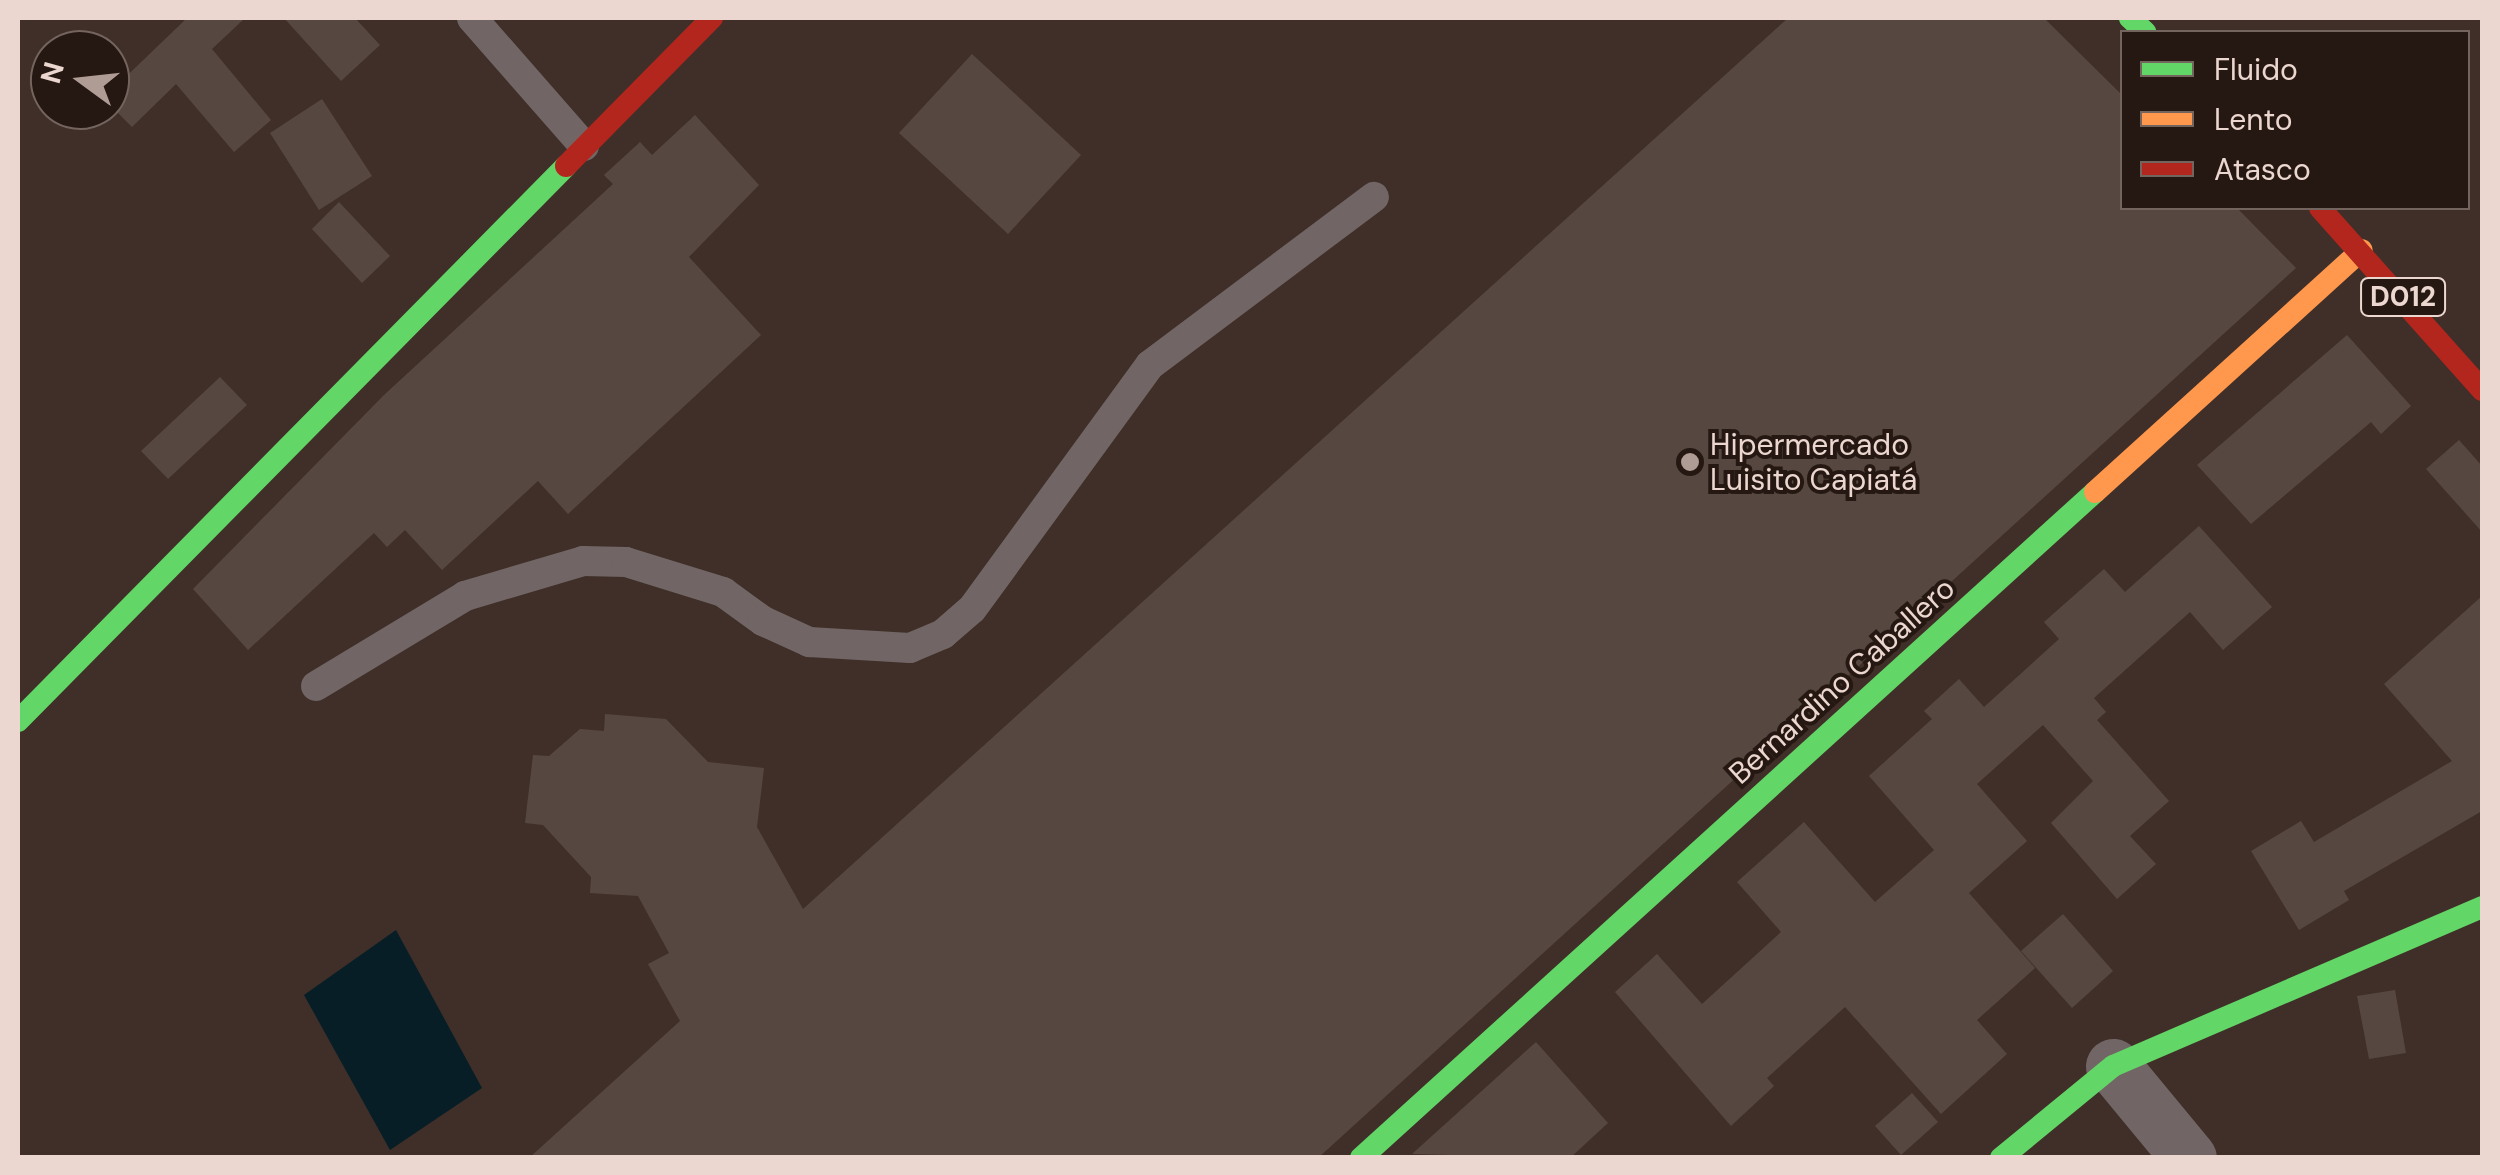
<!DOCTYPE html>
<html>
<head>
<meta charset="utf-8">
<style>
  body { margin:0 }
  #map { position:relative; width:2500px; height:1175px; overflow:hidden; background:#3f2f28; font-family:"DM Sans",sans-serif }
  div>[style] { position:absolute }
  .water>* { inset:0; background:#071e27 }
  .building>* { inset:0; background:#564840 }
  .lane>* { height:30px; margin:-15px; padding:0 15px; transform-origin:15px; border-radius:15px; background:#716665 }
  .street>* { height:55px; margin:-27.5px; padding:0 27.5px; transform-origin:27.5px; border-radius:27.5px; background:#716665 }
  .fast>* { height:22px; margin:-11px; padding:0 11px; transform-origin:11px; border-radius:11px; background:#63d668 }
  .slow>* { height:22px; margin:-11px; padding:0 11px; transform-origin:11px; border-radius:11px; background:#ff974d }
  .jam>* { height:22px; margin:-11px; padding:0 11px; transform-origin:11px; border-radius:11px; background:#b3261e }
  .dots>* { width:28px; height:28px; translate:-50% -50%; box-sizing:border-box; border:5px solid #251712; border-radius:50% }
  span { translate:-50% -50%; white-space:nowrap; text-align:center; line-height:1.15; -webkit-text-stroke:8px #251712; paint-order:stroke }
  .shield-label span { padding:2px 8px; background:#251712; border:2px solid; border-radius:8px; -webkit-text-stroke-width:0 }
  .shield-label { font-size:28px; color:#ebd7d0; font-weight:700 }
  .poi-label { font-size:30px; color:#ebd7d0 }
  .left { translate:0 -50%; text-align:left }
  .street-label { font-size:30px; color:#ebd7d0 }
  .frame { position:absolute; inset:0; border:20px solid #ebd7d0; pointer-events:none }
  .legend { position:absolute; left:2120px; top:30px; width:350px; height:180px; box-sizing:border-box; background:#251712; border:2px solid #74645e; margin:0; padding:12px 18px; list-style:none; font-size:30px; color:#ebd7d0 }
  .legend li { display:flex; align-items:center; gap:20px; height:50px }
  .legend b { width:50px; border:2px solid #74645e }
  .north { position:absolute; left:30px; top:30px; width:100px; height:100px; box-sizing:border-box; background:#251712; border:2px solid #74645e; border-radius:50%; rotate:285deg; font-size:28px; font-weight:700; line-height:40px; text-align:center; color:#ebd7d0 }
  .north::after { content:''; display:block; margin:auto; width:35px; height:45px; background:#af9c95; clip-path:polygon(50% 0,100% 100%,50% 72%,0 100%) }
</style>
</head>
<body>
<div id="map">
  <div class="water">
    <div style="clip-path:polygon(396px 930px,482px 1088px,390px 1150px,304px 995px)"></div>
  </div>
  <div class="building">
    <div style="clip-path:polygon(187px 18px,245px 18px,212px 49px,271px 120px,234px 152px,176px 84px,132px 127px,110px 105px,110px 92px)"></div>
    <div style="clip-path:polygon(284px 18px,355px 18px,380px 45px,341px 81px)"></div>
    <div style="clip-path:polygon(1788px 18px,2044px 18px,2122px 95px,2122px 208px,2237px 208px,2296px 268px,1318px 1158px,529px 1158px,680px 1021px,648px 964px,669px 953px,638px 896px,590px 893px,591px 877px,543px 825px,525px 823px,533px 755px,549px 756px,580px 729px,604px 731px,605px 714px,666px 719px,708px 762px,764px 768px,757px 827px,803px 909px)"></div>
    <div style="clip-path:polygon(972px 54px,1081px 155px,1008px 234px,899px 133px)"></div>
    <div style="clip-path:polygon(322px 99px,372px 176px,319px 210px,270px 133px)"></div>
    <div style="clip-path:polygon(695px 115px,759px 185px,689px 257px,761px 335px,568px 514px,538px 481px,442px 570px,405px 530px,387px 547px,374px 533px,248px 650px,193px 589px,384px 395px,613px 184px,604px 175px,640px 142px,652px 155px)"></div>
    <div style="clip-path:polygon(339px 202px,390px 256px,362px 283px,312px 229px)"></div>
    <div style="clip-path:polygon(2347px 335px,2411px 406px,2381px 434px,2371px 422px,2251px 524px,2197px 465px)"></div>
    <div style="clip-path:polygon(220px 377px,247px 405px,168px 479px,141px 451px)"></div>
    <div style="clip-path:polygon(2459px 440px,2482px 466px,2482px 532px,2426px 469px)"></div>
    <div style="clip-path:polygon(2199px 526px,2272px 607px,2223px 650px,2190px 612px,2094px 698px,2106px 712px,2097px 720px,2169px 801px,2130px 836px,2156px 864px,2117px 899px,2051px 823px,2093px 781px,2043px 725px,1977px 784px,2027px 841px,1969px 893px,2035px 968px,1977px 1020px,2007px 1054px,1941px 1114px,1845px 1007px,1767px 1078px,1774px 1086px,1731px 1126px,1615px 992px,1657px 954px,1702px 1004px,1781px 932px,1737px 882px,1804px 822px,1875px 902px,1934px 850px,1869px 776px,1932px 719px,1924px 711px,1959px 679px,1984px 707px,2059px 639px,2044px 622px,2104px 569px,2125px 592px)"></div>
    <div style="clip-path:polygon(2482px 596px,2482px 811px,2344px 891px,2349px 900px,2299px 930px,2251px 851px,2301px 821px,2314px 842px,2452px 761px,2384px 684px)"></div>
    <div style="clip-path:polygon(2063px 914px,2113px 971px,2072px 1008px,2021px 951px)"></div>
    <div style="clip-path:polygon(2395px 990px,2406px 1053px,2369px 1059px,2357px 996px)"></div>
    <div style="clip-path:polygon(1536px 1042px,1608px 1123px,1570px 1158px,1412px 1154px)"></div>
    <div style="clip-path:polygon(1912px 1093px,1938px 1122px,1901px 1155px,1875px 1126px)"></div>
  </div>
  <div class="lane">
    <div style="left:472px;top:18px;width:170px;rotate:48.8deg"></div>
    <div style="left:316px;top:686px;width:174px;rotate:-31.1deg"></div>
    <div style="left:465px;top:596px;width:123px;rotate:-16.5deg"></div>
    <div style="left:583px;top:561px;width:43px;rotate:1.3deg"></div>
    <div style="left:626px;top:562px;width:102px;rotate:17.2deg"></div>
    <div style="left:723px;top:592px;width:49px;rotate:35.9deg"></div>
    <div style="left:763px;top:621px;width:51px;rotate:24.5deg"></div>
    <div style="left:809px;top:642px;width:101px;rotate:3.4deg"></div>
    <div style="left:910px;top:648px;width:36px;rotate:-23deg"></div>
    <div style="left:943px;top:634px;width:38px;rotate:-41deg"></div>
    <div style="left:972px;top:609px;width:302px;rotate:-53.9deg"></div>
    <div style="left:1150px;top:365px;width:280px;rotate:-36.9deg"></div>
  </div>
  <div class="street">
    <div style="left:2113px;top:1066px;width:119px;rotate:50.4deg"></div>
  </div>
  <div class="fast">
    <div style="left:2130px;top:18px;width:21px;rotate:43deg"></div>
    <div style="left:18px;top:721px;width:780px;rotate:-45.36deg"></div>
    <div style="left:1361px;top:1158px;width:991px;rotate:-42.22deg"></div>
    <div style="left:2001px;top:1158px;width:145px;rotate:-39.4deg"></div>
    <div style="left:2113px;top:1066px;width:402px;rotate:-23.3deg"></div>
  </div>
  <div class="slow">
    <div style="left:2095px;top:492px;width:360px;rotate:-42.2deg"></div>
  </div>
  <div class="jam">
    <div style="left:566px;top:166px;width:208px;rotate:-45.4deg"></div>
    <div style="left:2320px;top:208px;width:244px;rotate:48.3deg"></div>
  </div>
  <div class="dots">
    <div style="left:1690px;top:462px;background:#af9c95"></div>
  </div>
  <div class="shield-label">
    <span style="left:2403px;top:297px">D012</span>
  </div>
  <div class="poi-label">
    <span class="left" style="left:1710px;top:462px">Hipermercado<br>Luisito Capiatá</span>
  </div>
  <div class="street-label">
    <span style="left:1842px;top:681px;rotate:-42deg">Bernardino Caballero</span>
  </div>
  <div class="frame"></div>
  <ul class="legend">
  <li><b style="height:12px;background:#63d668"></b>Fluido</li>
  <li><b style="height:12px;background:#ff974d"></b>Lento</li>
  <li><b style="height:12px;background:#b3261e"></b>Atasco</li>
  </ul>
  <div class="north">N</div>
</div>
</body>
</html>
